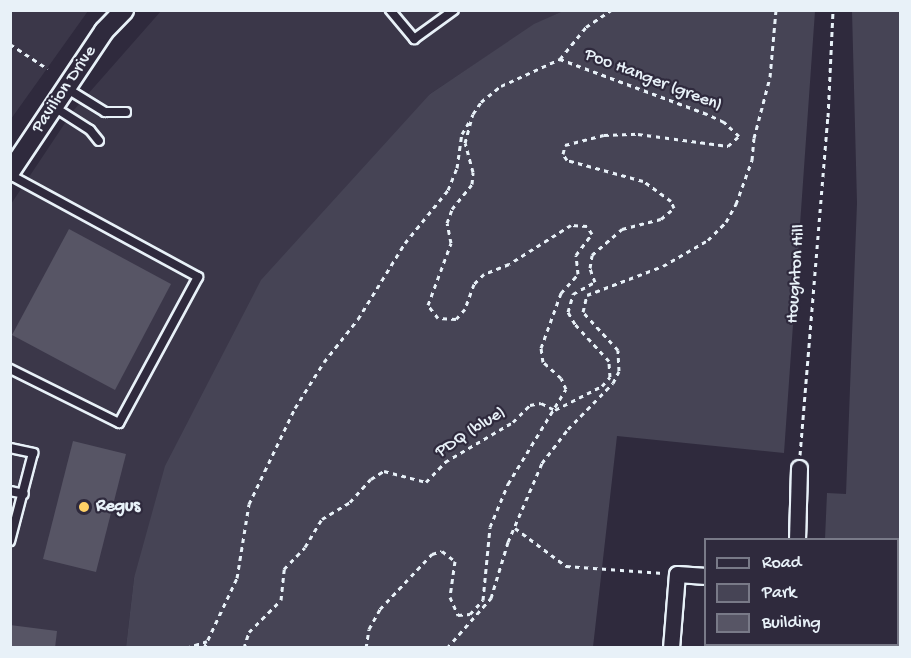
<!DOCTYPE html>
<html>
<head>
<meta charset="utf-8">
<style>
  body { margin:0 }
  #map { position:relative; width:911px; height:658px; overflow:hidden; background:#2f2a3d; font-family:"Gochi Hand",sans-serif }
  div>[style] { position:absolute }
  .built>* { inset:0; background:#3b3749 }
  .green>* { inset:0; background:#464455 }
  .building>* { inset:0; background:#575565 }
  .path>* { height:3px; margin-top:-1.5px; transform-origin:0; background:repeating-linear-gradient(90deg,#e8f1f8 0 4.5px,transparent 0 9px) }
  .roads { filter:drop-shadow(2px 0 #e8f1f8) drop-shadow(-2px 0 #e8f1f8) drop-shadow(0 2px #e8f1f8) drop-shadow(0 -2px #e8f1f8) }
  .service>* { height:8px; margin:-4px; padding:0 4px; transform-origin:4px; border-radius:4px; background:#2f2a3d }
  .minor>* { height:15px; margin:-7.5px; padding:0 7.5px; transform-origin:7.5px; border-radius:7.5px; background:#2f2a3d }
  .tertiary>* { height:18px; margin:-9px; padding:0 9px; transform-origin:9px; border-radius:9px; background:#2f2a3d }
  .dots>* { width:16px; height:16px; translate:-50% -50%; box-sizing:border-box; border:3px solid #2f2a3d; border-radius:50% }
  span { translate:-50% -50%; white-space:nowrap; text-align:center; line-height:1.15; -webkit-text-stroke:4.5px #2f2a3d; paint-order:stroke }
  .street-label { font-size:18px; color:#e8f1f8 }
  .poi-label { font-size:18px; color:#e8f1f8; font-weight:700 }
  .left { translate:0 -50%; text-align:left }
  .frame { position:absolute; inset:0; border:12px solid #e8f1f8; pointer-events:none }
  .legend { position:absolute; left:704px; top:538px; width:195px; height:108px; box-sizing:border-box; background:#2f2a3d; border:2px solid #797a88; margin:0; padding:8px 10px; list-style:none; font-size:18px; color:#e8f1f8 }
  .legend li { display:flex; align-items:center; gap:12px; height:30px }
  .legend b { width:30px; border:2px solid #797a88 }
</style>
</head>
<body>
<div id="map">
  <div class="built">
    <div style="clip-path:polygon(11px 10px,88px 11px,11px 119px,10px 11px)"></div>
    <div style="clip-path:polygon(161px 11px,563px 11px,534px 25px,430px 94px,134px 578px,126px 647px,11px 648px,11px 204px,73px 111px)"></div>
  </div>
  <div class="green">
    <div style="clip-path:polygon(563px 11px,815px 11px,784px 453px,617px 436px,593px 647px,126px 647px,134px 578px,165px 466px,261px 280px,430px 94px,534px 24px)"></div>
    <div style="clip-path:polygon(852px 11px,900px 11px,900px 647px,820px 647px,898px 644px,898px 540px,825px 539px,827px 493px,846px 494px,857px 203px)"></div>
  </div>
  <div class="building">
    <div style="clip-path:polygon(69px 229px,171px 284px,115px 390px,12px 335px)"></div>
    <div style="clip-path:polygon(73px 441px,126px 454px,96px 572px,43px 559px)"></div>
    <div style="clip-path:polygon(10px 625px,57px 631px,55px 648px,10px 648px)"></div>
  </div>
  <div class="path">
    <div style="left:10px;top:44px;width:45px;rotate:33.3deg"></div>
    <div style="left:473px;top:114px;width:14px;rotate:-56deg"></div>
    <div style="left:481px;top:102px;width:26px;rotate:-39deg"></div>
    <div style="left:501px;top:86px;width:65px;rotate:-24.6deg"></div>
    <div style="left:560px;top:59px;width:41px;rotate:-50.9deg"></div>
    <div style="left:586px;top:27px;width:30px;rotate:-34deg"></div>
    <div style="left:555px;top:410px;width:53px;rotate:-27.1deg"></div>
    <div style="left:602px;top:386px;width:12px;rotate:-48deg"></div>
    <div style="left:610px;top:377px;width:16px;rotate:-94deg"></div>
    <div style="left:609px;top:361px;width:50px;rotate:-132.6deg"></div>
    <div style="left:575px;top:324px;width:14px;rotate:-120deg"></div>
    <div style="left:568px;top:312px;width:19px;rotate:-74deg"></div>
    <div style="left:573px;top:294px;width:25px;rotate:-29deg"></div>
    <div style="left:595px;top:282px;width:15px;rotate:-110deg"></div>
    <div style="left:590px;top:268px;width:13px;rotate:-81deg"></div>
    <div style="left:592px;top:255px;width:40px;rotate:-41deg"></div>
    <div style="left:622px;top:229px;width:40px;rotate:-14.4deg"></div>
    <div style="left:661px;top:219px;width:17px;rotate:-40deg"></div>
    <div style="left:674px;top:208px;width:8px;rotate:-113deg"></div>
    <div style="left:671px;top:201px;width:34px;rotate:-144deg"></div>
    <div style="left:643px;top:181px;width:79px;rotate:-164.6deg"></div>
    <div style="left:567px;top:160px;width:7px;rotate:-124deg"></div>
    <div style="left:563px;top:154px;width:9px;rotate:-77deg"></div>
    <div style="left:565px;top:145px;width:40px;rotate:-14.4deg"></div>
    <div style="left:604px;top:135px;width:34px;rotate:-2deg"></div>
    <div style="left:638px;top:134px;width:91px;rotate:7.6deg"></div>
    <div style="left:728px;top:146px;width:15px;rotate:-42deg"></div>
    <div style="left:739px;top:136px;width:21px;rotate:-137deg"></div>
    <div style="left:724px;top:122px;width:19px;rotate:-155deg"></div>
    <div style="left:707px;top:114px;width:157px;rotate:-159.5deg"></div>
    <div style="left:800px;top:455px;width:339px;rotate:-85.3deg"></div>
    <div style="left:828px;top:117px;width:107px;rotate:-87.3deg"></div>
    <div style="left:515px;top:528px;width:64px;rotate:36.7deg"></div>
    <div style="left:566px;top:566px;width:97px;rotate:4.1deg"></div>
    <div style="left:186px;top:648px;width:22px;rotate:-18deg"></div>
    <div style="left:204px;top:648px;width:77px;rotate:-64.8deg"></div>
    <div style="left:237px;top:578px;width:75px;rotate:-80.8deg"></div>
    <div style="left:249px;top:504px;width:106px;rotate:-64.4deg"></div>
    <div style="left:295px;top:408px;width:54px;rotate:-57.8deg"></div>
    <div style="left:324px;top:362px;width:55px;rotate:-51.7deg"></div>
    <div style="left:358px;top:319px;width:89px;rotate:-58.3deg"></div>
    <div style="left:405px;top:243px;width:68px;rotate:-50.9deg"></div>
    <div style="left:448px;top:190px;width:24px;rotate:-68deg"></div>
    <div style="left:457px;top:168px;width:34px;rotate:-82deg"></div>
    <div style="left:462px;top:134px;width:14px;rotate:-60deg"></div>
    <div style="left:244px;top:648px;width:17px;rotate:-73deg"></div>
    <div style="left:249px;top:632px;width:45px;rotate:-45deg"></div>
    <div style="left:281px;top:600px;width:31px;rotate:-84deg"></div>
    <div style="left:284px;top:569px;width:30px;rotate:-46deg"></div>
    <div style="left:305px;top:547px;width:33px;rotate:-59deg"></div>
    <div style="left:322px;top:519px;width:33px;rotate:-31deg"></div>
    <div style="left:350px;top:502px;width:31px;rotate:-48deg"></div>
    <div style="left:371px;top:479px;width:15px;rotate:-32deg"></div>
    <div style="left:384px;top:471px;width:43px;rotate:14.7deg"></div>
    <div style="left:426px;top:482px;width:28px;rotate:-46deg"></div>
    <div style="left:445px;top:462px;width:79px;rotate:-30.5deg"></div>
    <div style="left:513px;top:422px;width:24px;rotate:-45deg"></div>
    <div style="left:530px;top:405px;width:11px;rotate:-10deg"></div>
    <div style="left:541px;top:403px;width:16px;rotate:27deg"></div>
    <div style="left:366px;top:648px;width:19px;rotate:-81deg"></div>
    <div style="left:369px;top:629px;width:23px;rotate:-61deg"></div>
    <div style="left:380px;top:609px;width:76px;rotate:-46.6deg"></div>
    <div style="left:432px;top:554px;width:10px;rotate:-17deg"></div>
    <div style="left:442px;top:551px;width:16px;rotate:38deg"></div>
    <div style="left:455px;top:561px;width:36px;rotate:98deg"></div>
    <div style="left:450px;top:597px;width:20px;rotate:66deg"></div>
    <div style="left:458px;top:615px;width:12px;rotate:-5deg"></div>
    <div style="left:470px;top:614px;width:19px;rotate:-47deg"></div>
    <div style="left:483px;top:600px;width:73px;rotate:-84.5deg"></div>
    <div style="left:490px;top:527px;width:47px;rotate:-67.3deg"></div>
    <div style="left:508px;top:484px;width:111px;rotate:-58.6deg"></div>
    <div style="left:566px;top:389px;width:12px;rotate:-114deg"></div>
    <div style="left:561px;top:378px;width:24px;rotate:-138deg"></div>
    <div style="left:543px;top:362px;width:14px;rotate:-98deg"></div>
    <div style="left:541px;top:348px;width:59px;rotate:-70deg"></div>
    <div style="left:561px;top:293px;width:25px;rotate:-48deg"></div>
    <div style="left:578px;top:274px;width:19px;rotate:-96deg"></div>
    <div style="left:576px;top:255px;width:26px;rotate:-53deg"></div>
    <div style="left:592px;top:234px;width:9px;rotate:-122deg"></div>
    <div style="left:587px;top:226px;width:16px;rotate:-176deg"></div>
    <div style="left:571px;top:225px;width:73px;rotate:147.8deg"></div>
    <div style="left:509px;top:264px;width:27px;rotate:158deg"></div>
    <div style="left:484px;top:274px;width:14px;rotate:135deg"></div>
    <div style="left:474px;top:284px;width:27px;rotate:110deg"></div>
    <div style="left:465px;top:309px;width:13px;rotate:132deg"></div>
    <div style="left:456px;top:319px;width:18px;rotate:-177deg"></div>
    <div style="left:438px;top:318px;width:16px;rotate:-128deg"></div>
    <div style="left:428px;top:305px;width:66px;rotate:-69.6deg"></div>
    <div style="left:451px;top:243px;width:20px;rotate:-101deg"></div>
    <div style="left:447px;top:223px;width:15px;rotate:-70deg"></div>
    <div style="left:452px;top:209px;width:32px;rotate:-51deg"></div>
    <div style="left:472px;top:184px;width:12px;rotate:-85deg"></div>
    <div style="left:473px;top:172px;width:30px;rotate:-105deg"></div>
    <div style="left:465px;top:143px;width:30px;rotate:-75deg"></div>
    <div style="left:382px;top:648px;width:17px"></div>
    <div style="left:447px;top:648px;width:67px;rotate:-48.7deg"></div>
    <div style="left:491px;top:598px;width:59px;rotate:-73.1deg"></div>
    <div style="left:508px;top:542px;width:86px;rotate:-66.7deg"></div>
    <div style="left:542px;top:463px;width:43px;rotate:-52.6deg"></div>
    <div style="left:568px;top:429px;width:64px;rotate:-45.6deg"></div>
    <div style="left:613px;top:383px;width:13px;rotate:-63deg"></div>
    <div style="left:619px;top:371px;width:21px;rotate:-93deg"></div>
    <div style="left:618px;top:350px;width:52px;rotate:-132.6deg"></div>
    <div style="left:583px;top:312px;width:17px;rotate:-77deg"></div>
    <div style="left:587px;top:295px;width:81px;rotate:-20.9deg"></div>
    <div style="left:663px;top:266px;width:52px;rotate:-30deg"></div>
    <div style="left:708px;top:240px;width:25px;rotate:-45deg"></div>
    <div style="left:726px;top:222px;width:21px;rotate:-61deg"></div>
    <div style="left:736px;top:204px;width:47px;rotate:-70deg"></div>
    <div style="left:752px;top:160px;width:22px;rotate:-85deg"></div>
    <div style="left:754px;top:138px;width:63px;rotate:-75.3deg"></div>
    <div style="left:770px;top:77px;width:67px;rotate:-84.9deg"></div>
  </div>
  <div class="roads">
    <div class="service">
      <div style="left:390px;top:10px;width:38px;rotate:50deg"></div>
      <div style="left:414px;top:39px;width:49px;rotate:-35.9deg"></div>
      <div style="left:66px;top:88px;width:46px;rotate:31.6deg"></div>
      <div style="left:105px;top:112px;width:21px"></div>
      <div style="left:54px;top:107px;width:43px;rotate:32.6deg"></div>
      <div style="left:90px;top:130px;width:14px;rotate:51deg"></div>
      <div style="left:10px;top:175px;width:214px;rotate:28.5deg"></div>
      <div style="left:198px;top:277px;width:166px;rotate:118.4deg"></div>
      <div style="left:119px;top:423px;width:122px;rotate:-153.6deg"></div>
      <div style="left:10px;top:448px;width:24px;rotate:12deg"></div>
      <div style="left:33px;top:453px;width:91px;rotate:104.6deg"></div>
      <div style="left:10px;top:491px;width:14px;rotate:12deg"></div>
    </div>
    <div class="minor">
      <div style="left:797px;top:540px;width:72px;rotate:-88.4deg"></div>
      <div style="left:671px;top:648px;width:74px;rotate:-85.4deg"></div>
      <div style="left:677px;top:574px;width:29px;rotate:4deg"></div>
      <div style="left:791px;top:648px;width:4px;rotate:-76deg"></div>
    </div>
    <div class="tertiary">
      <div style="left:10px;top:172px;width:169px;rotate:-56.3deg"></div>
      <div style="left:104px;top:31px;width:29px;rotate:-46deg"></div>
    </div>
  </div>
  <div class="dots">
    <div style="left:84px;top:507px;background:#ffd166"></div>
  </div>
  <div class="street-label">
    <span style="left:653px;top:81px;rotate:21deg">Poo Hanger (green)</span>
    <span style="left:65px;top:90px;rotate:-56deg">Pavilion Drive</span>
    <span style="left:797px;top:274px;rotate:-86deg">Houghton Hill</span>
    <span style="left:471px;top:433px;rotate:-33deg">PDQ (blue)</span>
  </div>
  <div class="poi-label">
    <span class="left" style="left:96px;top:507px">Regus</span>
  </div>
  <div class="frame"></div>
  <ul class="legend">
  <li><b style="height:8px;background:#2f2a3d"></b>Road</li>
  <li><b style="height:16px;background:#464455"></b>Park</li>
  <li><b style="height:16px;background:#575565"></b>Building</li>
  </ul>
</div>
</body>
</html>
